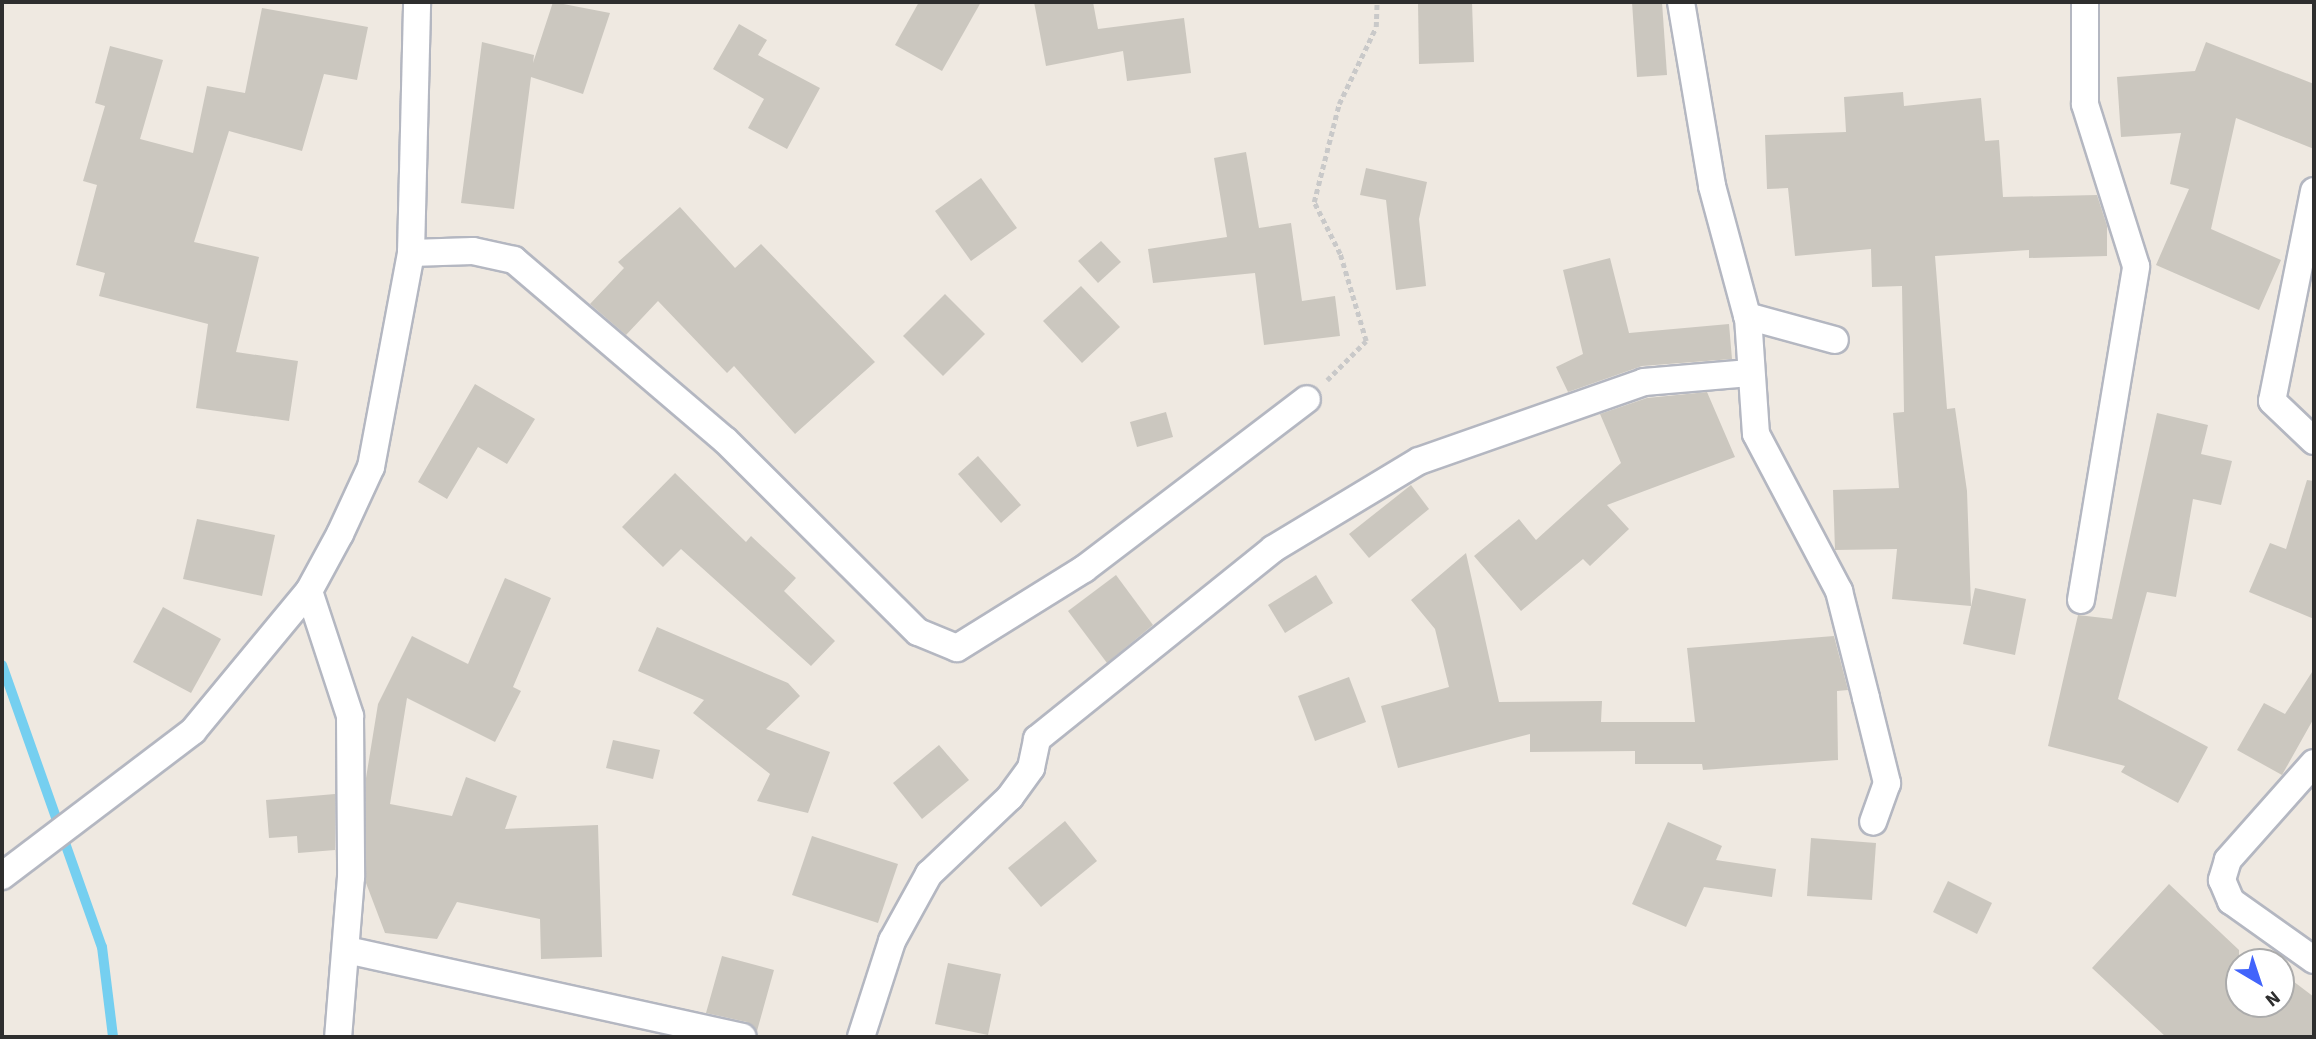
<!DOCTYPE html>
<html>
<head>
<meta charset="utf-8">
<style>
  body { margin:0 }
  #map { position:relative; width:2316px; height:1039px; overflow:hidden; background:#efe9e1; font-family:"Source Sans 3",sans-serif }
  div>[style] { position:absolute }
  .stream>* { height:10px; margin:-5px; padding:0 5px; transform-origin:5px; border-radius:5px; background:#75cff0 }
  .building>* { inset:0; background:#cbc7bf }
  .path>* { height:4.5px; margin-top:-2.25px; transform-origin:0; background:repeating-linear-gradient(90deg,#c9c9c9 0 5px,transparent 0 8.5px) }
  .roads { filter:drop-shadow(2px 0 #b4b7c1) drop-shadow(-2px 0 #b4b7c1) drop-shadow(0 2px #b4b7c1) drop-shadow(0 -2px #b4b7c1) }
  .street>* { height:26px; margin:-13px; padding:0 13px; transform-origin:13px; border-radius:13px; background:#fff }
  span { translate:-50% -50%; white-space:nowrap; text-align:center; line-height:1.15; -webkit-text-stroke:5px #fff; paint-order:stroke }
  .frame { position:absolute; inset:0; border:4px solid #2e2e2e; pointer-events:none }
  .north { position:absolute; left:2225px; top:948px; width:70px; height:70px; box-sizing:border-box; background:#fff; border:2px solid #ababab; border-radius:50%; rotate:141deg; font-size:19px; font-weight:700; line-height:28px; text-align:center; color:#2e2e2e }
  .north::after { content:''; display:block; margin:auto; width:24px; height:32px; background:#4264fb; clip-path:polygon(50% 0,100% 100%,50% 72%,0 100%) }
</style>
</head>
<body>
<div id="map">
  <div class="stream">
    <div style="left:2px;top:665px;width:299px;rotate:70.5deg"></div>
    <div style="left:102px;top:947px;width:91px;rotate:83deg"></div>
  </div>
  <div class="building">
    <div style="clip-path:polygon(553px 2px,610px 13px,583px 94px,531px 77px,514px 209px,461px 203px,482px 42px,534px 55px,533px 63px)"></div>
    <div style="clip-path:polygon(919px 2px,981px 2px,942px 71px,895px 45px)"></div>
    <div style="clip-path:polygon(1034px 2px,1093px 2px,1098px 29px,1184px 18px,1191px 73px,1127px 81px,1123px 51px,1046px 66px)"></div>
    <div style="clip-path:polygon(1418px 2px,1472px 2px,1474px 62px,1419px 64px)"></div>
    <div style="clip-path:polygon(1632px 2px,1662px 2px,1667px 75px,1637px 77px)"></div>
    <div style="clip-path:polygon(262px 8px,368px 27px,357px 80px,324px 74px,302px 151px,229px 131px,194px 242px,259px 257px,236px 352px,298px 361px,289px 421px,196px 408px,208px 324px,99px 296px,105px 273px,76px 265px,97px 185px,83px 181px,105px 106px,95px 103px,110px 46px,163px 60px,140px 139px,193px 153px,207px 86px,245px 93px)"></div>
    <div style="clip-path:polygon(739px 24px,767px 40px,758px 55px,820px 88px,787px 149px,748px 128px,764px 99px,713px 69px)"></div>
    <div style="clip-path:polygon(2206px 42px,2314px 84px,2314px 149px,2236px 118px,2211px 229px,2281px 260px,2259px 310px,2156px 265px,2189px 189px,2170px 184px,2181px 133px,2121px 137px,2117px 77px,2195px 71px)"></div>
    <div style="clip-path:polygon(1903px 92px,1904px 106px,1981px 98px,1985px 141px,1999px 140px,2003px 197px,2097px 195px,2107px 226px,2107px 256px,2029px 258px,2029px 250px,1935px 256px,1947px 409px,1955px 408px,1967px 491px,1971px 606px,1892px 599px,1897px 549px,1835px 550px,1833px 490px,1899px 488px,1893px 413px,1904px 412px,1902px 286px,1872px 287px,1871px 249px,1795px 256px,1788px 188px,1767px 189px,1765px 135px,1846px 132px,1844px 97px)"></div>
    <div style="clip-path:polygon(1246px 152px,1259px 228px,1291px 223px,1302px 301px,1335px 296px,1340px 336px,1264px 345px,1255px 273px,1153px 283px,1148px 249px,1227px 237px,1214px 158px)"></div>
    <div style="clip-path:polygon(1366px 168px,1427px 182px,1419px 219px,1426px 286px,1396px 290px,1386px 200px,1360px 195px)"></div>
    <div style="clip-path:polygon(981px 178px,1017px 228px,971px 261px,935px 211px)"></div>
    <div style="clip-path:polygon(680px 207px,735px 268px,761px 244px,875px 362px,795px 434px,734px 366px,727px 373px,658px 301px,626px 335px,590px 304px,624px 268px,618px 262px)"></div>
    <div style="clip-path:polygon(1101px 241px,1121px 262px,1098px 283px,1078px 261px)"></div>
    <div style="clip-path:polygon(1610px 258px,1629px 333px,1729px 324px,1732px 359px,1642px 366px,1568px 392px,1556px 367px,1583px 354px,1563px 270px)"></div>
    <div style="clip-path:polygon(1081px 286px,1120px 327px,1082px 363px,1043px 321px)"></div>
    <div style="clip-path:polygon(945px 294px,985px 334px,943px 376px,903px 336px)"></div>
    <div style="clip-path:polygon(475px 384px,535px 419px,507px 464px,478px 447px,447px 499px,418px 482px)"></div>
    <div style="clip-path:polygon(1707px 392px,1735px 457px,1607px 505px,1629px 529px,1590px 566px,1583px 559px,1521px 611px,1474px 556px,1519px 519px,1536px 540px,1621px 463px,1600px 414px,1647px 398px)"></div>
    <div style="clip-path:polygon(1166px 412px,1173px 437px,1137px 447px,1130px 422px)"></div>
    <div style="clip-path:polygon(2157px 413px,2208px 425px,2201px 454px,2232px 461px,2221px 505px,2193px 499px,2176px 597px,2147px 592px,2118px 699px,2208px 747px,2178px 803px,2121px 772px,2125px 766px,2048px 746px,2078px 615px,2112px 619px)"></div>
    <div style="clip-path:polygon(978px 456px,1021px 505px,1001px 523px,958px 474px)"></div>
    <div style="clip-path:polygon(675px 473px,746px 542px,751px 536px,796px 578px,784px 591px,835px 641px,811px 666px,681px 549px,663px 567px,622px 527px)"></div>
    <div style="clip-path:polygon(2307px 480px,2314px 481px,2314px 619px,2249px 592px,2270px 543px,2286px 549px)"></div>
    <div style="clip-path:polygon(1411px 485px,1429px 509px,1369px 558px,1349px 534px)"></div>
    <div style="clip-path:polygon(197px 519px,275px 535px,262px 596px,183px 579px)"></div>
    <div style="clip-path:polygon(1466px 553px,1499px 702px,1602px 701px,1601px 722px,1695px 722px,1687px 648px,1834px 636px,1848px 690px,1837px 691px,1838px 760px,1703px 770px,1702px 764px,1635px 764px,1635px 751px,1530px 752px,1530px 734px,1398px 768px,1381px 706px,1449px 687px,1435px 629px,1411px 600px)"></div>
    <div style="clip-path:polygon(1116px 575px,1153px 625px,1107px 663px,1068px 611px)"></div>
    <div style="clip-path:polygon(1316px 575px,1333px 603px,1285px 633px,1268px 605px)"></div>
    <div style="clip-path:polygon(505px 578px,551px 598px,513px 687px,521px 691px,495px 742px,407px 698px,390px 804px,452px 816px,466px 777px,517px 796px,505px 829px,598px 825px,602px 957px,541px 959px,540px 919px,457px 902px,437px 939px,385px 933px,366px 883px,366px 778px,378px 704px,412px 636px,468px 664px)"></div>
    <div style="clip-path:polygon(1975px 588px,2026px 599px,2015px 655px,1963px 644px)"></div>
    <div style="clip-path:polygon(163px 607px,221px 639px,191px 693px,133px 662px)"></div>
    <div style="clip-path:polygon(657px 627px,788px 683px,800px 696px,766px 729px,830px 752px,808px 813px,757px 801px,770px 774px,693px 713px,704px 700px,638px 671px)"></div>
    <div style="clip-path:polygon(2314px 669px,2314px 718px,2282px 775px,2237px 750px,2264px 703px,2285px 714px)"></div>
    <div style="clip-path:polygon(1349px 677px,1366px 722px,1315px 741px,1298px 696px)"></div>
    <div style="clip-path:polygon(613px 740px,660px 750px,653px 779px,606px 768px)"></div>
    <div style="clip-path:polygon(939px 745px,969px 780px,922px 819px,893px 783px)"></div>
    <div style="clip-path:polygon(335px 794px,335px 850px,298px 853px,297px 836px,269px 838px,266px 800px)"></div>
    <div style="clip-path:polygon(1065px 821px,1097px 861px,1041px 907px,1008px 868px)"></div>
    <div style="clip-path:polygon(1668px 822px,1722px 846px,1716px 860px,1776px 869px,1772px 897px,1704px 887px,1686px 927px,1632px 904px)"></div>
    <div style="clip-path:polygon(812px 836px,898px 864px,878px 923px,792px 895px)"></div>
    <div style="clip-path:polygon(1811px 838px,1876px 843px,1872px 900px,1807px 896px)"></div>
    <div style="clip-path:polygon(1948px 881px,1992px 903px,1977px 934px,1933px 912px)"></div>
    <div style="clip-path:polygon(2169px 884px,2239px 950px,2239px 1004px,2281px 1004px,2281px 972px,2314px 997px,2314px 1037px,2166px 1037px,2092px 968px)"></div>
    <div style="clip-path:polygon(722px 956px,774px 970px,757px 1031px,747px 1022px,706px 1013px)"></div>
    <div style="clip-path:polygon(948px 963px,1001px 974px,988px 1035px,935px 1024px)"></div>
  </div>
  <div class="path">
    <div style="left:1327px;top:380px;width:55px;rotate:-45deg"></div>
    <div style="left:1366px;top:341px;width:91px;rotate:-106.6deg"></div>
    <div style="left:1340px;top:254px;width:58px;rotate:-116.6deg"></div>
    <div style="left:1314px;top:202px;width:101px;rotate:-75.7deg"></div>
    <div style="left:1339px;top:104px;width:85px;rotate:-64.3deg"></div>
    <div style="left:1376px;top:27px;width:25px;rotate:-88deg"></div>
  </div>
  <div class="roads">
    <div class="street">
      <div style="left:1681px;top:2px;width:187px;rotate:80.4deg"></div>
      <div style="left:1712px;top:186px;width:135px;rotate:74.9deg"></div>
      <div style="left:1747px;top:316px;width:91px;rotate:15.3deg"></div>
      <div style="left:2314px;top:191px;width:214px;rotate:101.3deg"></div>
      <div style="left:2272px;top:401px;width:58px;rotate:43.6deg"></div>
      <div style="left:411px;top:253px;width:62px;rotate:-1.8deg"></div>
      <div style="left:473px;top:251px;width:42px;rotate:12.4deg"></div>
      <div style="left:514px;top:260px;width:277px;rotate:40.5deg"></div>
      <div style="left:725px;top:440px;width:272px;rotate:44.9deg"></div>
      <div style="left:918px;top:632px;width:42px;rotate:22.3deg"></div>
      <div style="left:957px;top:648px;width:150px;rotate:-31.9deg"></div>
      <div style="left:1084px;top:569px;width:280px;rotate:-37.3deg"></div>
      <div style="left:1748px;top:317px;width:117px;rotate:86.1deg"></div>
      <div style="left:1756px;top:434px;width:178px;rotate:62.1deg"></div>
      <div style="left:1839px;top:591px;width:110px;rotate:75.8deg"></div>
      <div style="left:1866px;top:698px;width:88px;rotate:76.1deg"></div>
      <div style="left:1887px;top:783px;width:41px;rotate:109.7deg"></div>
      <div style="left:309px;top:591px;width:132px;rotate:71.8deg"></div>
      <div style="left:350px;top:716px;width:161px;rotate:89.6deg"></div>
      <div style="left:351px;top:877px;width:161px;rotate:94.6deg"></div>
      <div style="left:2081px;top:600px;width:338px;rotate:-80.6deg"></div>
      <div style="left:2136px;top:266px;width:170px;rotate:-107.5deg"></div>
      <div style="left:2085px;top:104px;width:102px;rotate:-90deg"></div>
      <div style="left:2314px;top:763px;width:130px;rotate:131.6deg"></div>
      <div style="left:2228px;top:860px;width:21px;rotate:107deg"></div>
      <div style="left:2222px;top:880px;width:23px;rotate:67deg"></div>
      <div style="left:2231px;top:901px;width:102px;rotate:35.4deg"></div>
      <div style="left:2px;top:876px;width:240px;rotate:-37.2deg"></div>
      <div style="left:193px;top:731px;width:182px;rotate:-50.4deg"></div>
      <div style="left:309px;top:591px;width:65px;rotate:-61.5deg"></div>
      <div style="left:340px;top:534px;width:74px;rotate:-65.2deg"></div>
      <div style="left:371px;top:467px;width:218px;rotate:-79.4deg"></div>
      <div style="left:411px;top:253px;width:251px;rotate:-88.6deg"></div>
      <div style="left:347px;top:950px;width:405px;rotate:12.4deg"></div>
      <div style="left:861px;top:1037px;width:101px;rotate:-72.1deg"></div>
      <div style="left:892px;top:941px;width:77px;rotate:-61.1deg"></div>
      <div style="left:929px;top:874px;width:112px;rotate:-43.5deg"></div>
      <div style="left:1010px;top:797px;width:36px;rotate:-54deg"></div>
      <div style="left:1031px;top:768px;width:30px;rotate:-78deg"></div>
      <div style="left:1037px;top:739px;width:303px;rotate:-38.8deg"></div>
      <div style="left:1273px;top:549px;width:170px;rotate:-31.1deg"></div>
      <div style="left:1419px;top:461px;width:238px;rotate:-19.3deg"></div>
      <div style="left:1644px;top:382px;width:106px;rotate:-4.9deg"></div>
    </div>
  </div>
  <div class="frame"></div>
  <div class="north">N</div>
</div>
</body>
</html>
